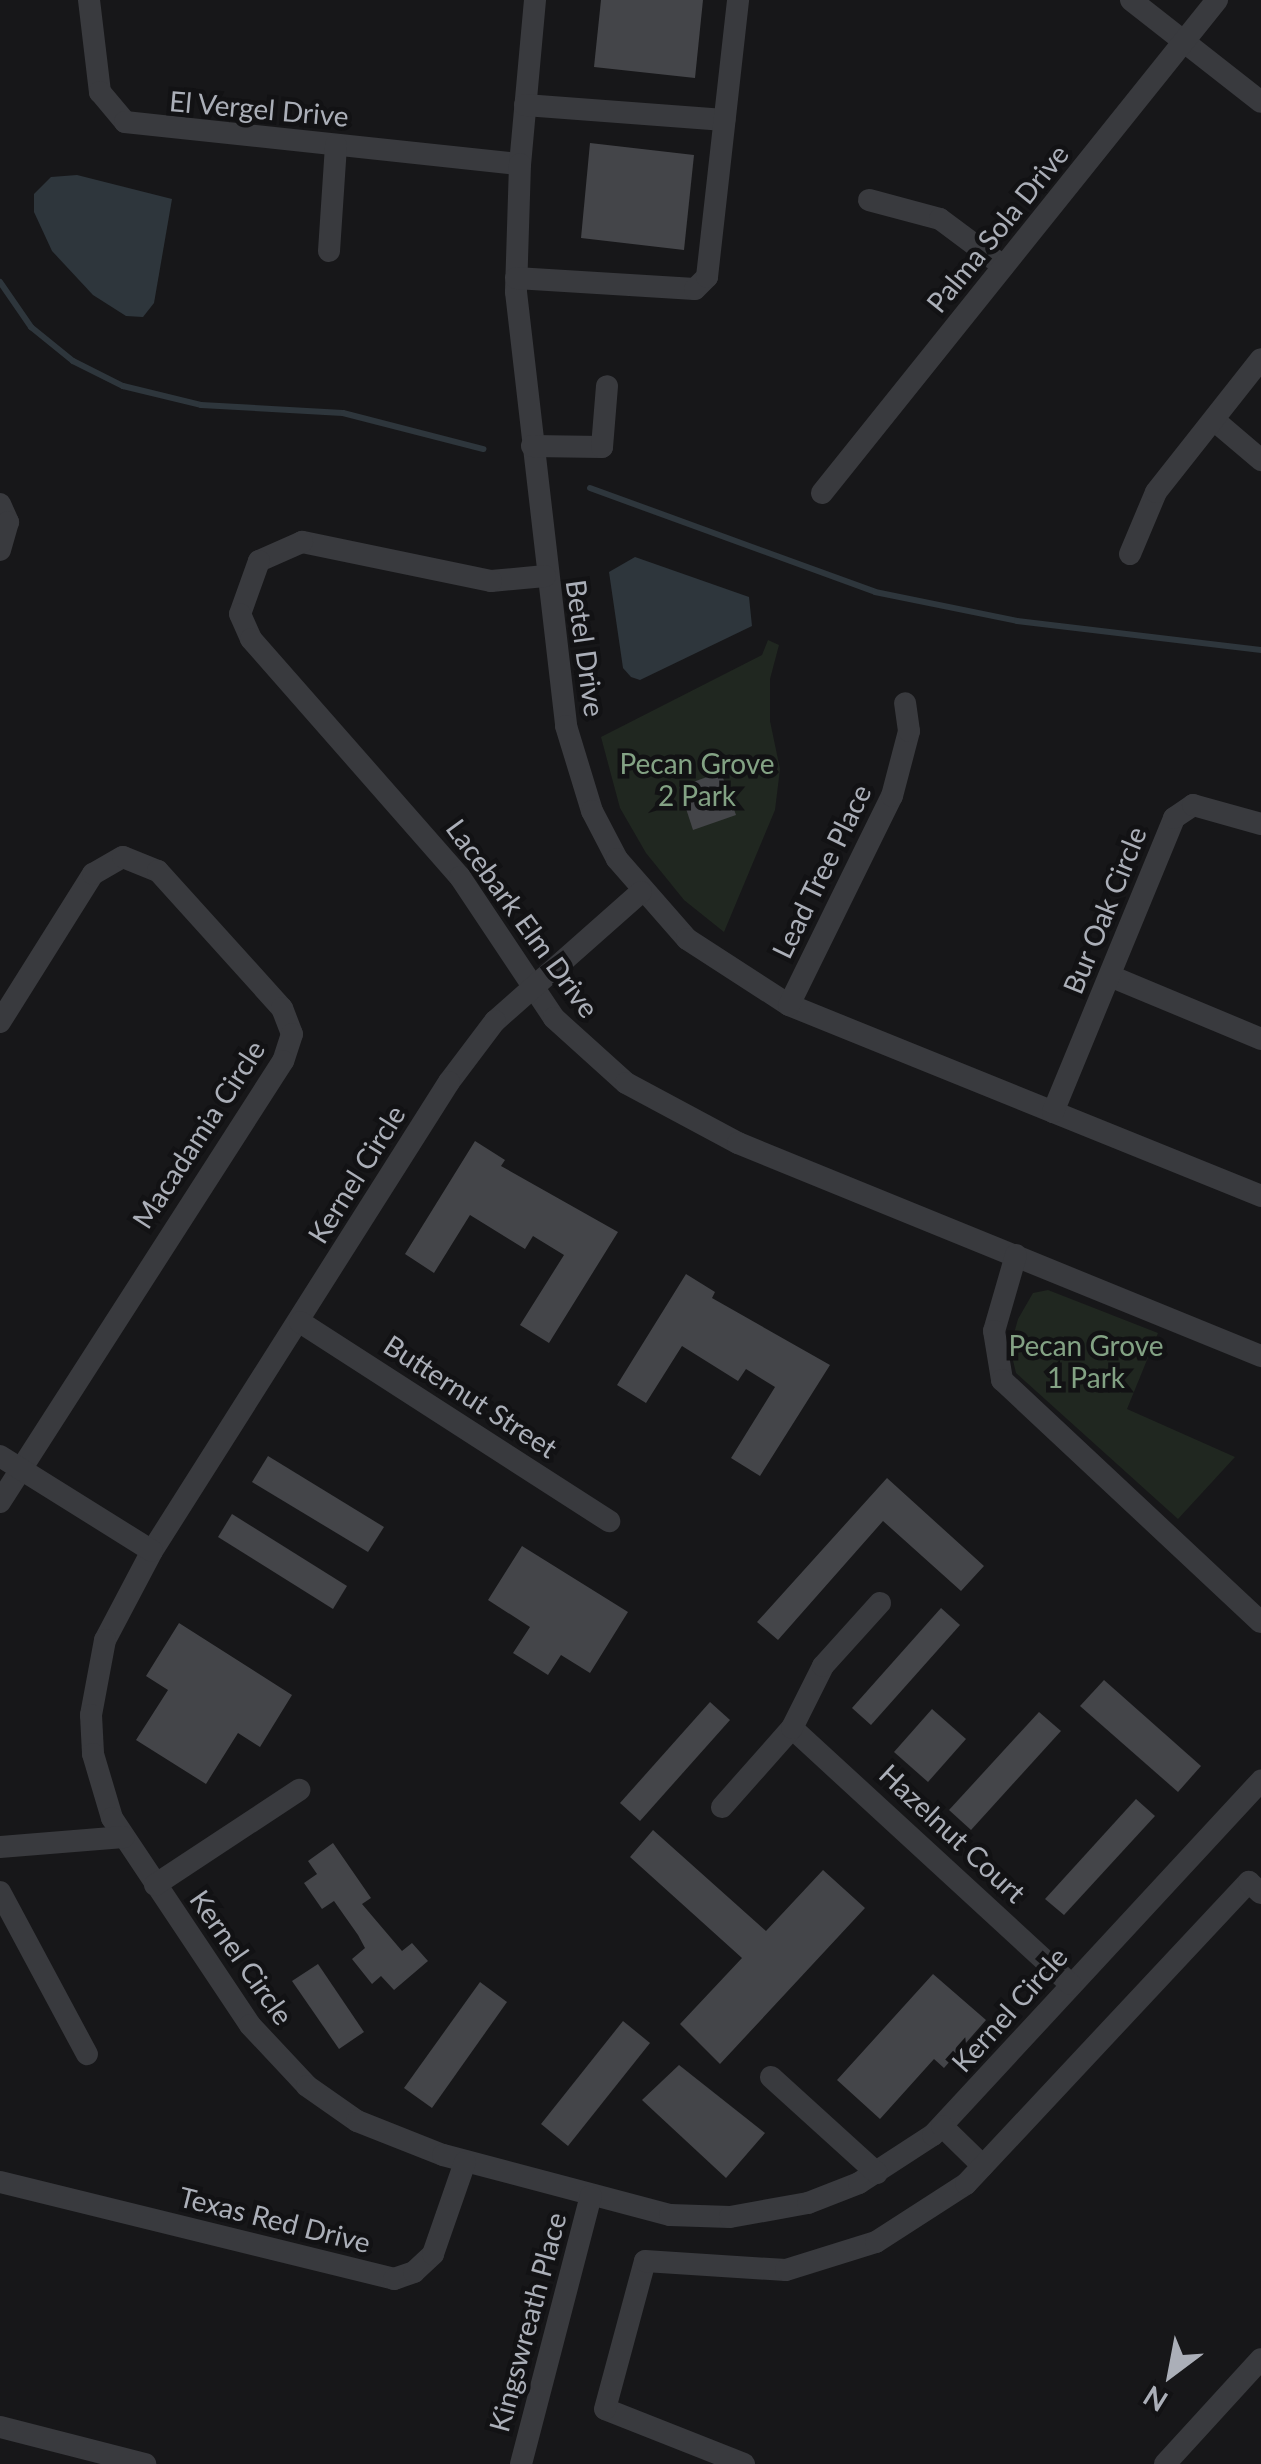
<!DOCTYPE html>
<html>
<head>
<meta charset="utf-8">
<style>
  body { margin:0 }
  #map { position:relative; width:1261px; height:2464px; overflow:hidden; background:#171719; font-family:Lato,sans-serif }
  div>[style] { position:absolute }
  .green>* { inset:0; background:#202720 }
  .water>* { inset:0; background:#2e363c }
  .stream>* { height:6px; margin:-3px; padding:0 3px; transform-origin:3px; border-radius:3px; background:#2e363c }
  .building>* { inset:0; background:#444549 }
  .minor>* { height:22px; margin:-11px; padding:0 11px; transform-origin:11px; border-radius:11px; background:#393a3e }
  span { translate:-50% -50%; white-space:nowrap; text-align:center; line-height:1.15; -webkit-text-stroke:9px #121214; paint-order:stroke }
  .street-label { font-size:28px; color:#abafb8 }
  .park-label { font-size:28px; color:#83a284 }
  .north { position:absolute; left:1121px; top:2324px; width:100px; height:100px; -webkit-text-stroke:8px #121214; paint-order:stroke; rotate:212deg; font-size:28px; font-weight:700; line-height:40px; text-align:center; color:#abafb8 }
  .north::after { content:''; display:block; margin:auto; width:35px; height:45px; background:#abafb8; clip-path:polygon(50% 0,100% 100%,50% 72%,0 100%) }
</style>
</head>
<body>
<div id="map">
  <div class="green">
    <div style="clip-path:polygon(768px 640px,779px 645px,770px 679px,770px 721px,780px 769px,775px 810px,724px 932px,684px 900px,646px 853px,620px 808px,601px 737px,762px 655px)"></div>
    <div style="clip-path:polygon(1048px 1290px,1158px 1333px,1127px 1409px,1235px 1457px,1178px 1519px,1016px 1373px,1010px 1348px,1018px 1319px,1033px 1293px)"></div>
  </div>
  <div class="water">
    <div style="clip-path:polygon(77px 175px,172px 199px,154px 303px,143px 317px,126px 316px,93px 295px,52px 251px,34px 212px,34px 194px,51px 177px)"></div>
    <div style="clip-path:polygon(635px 557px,749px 597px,752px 626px,640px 680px,631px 677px,623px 668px,609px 572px)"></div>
  </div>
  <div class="stream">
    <div style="left:0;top:282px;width:55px;rotate:55.4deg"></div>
    <div style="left:31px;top:327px;width:54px;rotate:39deg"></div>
    <div style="left:73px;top:361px;width:56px;rotate:26.6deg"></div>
    <div style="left:123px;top:386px;width:80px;rotate:13.7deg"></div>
    <div style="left:201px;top:405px;width:142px;rotate:3.2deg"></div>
    <div style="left:343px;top:413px;width:145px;rotate:14.4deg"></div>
    <div style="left:590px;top:488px;width:303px;rotate:20deg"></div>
    <div style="left:875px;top:592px;width:145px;rotate:11.5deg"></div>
    <div style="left:1017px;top:621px;width:246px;rotate:6.8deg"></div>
  </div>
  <div class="building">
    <div style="clip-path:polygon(601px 0,703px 0,695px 78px,594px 67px)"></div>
    <div style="clip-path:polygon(590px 143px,694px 155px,684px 250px,581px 238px)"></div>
    <div style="clip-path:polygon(721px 772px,736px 815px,693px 830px,679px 787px)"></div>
    <div style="clip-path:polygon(475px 1141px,505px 1160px,501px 1166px,618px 1232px,549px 1343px,520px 1325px,564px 1255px,533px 1236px,525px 1249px,470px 1215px,434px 1273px,405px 1254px)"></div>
    <div style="clip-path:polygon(686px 1274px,715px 1292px,712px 1298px,830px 1365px,760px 1476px,731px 1458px,775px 1387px,746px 1369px,738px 1381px,682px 1346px,646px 1403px,617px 1385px)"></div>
    <div style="clip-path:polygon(268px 1456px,384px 1527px,368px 1552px,252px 1482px)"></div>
    <div style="clip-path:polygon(887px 1478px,984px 1566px,961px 1591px,883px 1521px,778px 1640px,757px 1622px)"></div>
    <div style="clip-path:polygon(232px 1514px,347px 1586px,333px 1609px,218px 1537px)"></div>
    <div style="clip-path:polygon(522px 1546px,628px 1612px,590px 1673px,561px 1655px,548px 1675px,513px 1653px,530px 1627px,488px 1600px)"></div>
    <div style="clip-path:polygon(941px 1608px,960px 1625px,871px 1725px,852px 1708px)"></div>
    <div style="clip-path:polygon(179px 1623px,292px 1695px,260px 1747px,238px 1733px,206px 1784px,136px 1740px,168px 1690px,146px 1676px)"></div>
    <div style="clip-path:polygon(1104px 1680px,1201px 1766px,1178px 1792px,1080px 1706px)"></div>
    <div style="clip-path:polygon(710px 1702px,730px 1720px,640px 1821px,620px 1803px)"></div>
    <div style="clip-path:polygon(932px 1709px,966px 1739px,928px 1782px,894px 1752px)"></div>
    <div style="clip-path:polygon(1039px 1712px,1061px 1731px,971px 1830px,949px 1810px)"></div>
    <div style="clip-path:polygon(1136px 1799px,1155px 1816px,1064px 1915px,1045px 1899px)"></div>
    <div style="clip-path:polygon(653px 1830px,766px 1931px,823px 1870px,865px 1908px,720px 2064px,680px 2024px,742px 1958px,630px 1857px)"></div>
    <div style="clip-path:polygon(333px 1843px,371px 1898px,362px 1904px,402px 1951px,412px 1943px,428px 1961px,394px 1990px,381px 1976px,372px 1984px,352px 1959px,365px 1948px,358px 1935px,334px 1901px,322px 1909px,304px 1883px,317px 1874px,308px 1861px)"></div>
    <div style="clip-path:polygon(318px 1964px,364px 2032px,339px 2049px,292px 1981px)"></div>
    <div style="clip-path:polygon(933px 1974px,986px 2020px,944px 2068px,934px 2059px,880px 2119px,837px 2080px)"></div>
    <div style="clip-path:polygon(480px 1982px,507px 2002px,432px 2108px,404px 2088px)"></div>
    <div style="clip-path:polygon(623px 2021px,650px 2043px,568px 2146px,541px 2124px)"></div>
    <div style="clip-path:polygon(679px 2065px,765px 2133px,726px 2178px,642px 2100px)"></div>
  </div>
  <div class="minor">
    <div style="left:89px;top:0;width:93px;rotate:83.2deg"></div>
    <div style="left:100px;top:92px;width:39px;rotate:50deg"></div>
    <div style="left:125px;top:122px;width:397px;rotate:6.1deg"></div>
    <div style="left:535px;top:0;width:165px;rotate:95.2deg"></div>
    <div style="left:520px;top:164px;width:128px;rotate:91.8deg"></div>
    <div style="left:516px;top:292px;width:437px;rotate:83.4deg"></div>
    <div style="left:566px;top:726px;width:89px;rotate:73deg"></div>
    <div style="left:592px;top:811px;width:54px;rotate:62.5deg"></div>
    <div style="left:617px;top:859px;width:106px;rotate:48.8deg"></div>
    <div style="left:687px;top:939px;width:121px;rotate:32.9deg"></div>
    <div style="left:789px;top:1005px;width:509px;rotate:22.03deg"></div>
    <div style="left:1131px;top:0;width:165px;rotate:38.1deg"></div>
    <div style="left:525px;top:105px;width:200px;rotate:4.3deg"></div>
    <div style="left:869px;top:200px;width:73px;rotate:15deg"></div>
    <div style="left:940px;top:219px;width:79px;rotate:36.7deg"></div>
    <div style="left:329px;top:251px;width:106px;rotate:-86.2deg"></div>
    <div style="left:516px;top:278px;width:179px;rotate:3.5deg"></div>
    <div style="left:695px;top:289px;width:17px;rotate:-45deg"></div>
    <div style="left:707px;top:277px;width:279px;rotate:-83.6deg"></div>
    <div style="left:1214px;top:420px;width:62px;rotate:40.4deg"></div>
    <div style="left:532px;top:446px;width:70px;rotate:0.8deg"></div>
    <div style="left:602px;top:447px;width:61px;rotate:-85.3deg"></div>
    <div style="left:822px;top:493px;width:632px;rotate:-51.3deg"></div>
    <div style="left:0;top:504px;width:20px;rotate:66deg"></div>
    <div style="left:8px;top:522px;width:29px;rotate:106deg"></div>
    <div style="left:1130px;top:554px;width:67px;rotate:-67.2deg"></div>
    <div style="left:1156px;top:492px;width:169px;rotate:-51.7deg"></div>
    <div style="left:545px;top:576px;width:54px;rotate:174.7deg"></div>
    <div style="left:491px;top:581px;width:193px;rotate:-168.3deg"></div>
    <div style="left:302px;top:542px;width:47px;rotate:156.2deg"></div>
    <div style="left:259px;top:561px;width:56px;rotate:109.7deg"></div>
    <div style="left:240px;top:614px;width:27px;rotate:66deg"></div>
    <div style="left:251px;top:639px;width:317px;rotate:48.7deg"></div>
    <div style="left:460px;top:877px;width:169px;rotate:56.3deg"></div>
    <div style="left:554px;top:1018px;width:97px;rotate:42.1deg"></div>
    <div style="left:626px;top:1083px;width:127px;rotate:28.2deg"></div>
    <div style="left:738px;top:1143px;width:565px;rotate:22.16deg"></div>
    <div style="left:641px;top:892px;width:195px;rotate:138.5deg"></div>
    <div style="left:495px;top:1021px;width:76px;rotate:127deg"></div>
    <div style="left:449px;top:1082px;width:555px;rotate:122.34deg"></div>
    <div style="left:152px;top:1551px;width:101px;rotate:117.8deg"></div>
    <div style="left:105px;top:1640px;width:76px;rotate:100.6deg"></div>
    <div style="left:91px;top:1715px;width:39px;rotate:87deg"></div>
    <div style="left:93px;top:1754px;width:67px;rotate:73.5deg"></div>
    <div style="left:112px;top:1818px;width:249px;rotate:56.3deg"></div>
    <div style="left:250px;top:2025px;width:83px;rotate:46.9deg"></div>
    <div style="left:307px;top:2086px;width:61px;rotate:35deg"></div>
    <div style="left:357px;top:2121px;width:92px;rotate:21.6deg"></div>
    <div style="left:443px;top:2155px;width:235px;rotate:14.8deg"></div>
    <div style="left:670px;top:2215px;width:60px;rotate:1.9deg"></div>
    <div style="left:730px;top:2217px;width:79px;rotate:-10.2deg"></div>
    <div style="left:808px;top:2203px;width:55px;rotate:-21.4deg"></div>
    <div style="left:859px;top:2183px;width:88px;rotate:-33deg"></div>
    <div style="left:933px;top:2135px;width:483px;rotate:-47.2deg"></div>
    <div style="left:1110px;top:976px;width:164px;rotate:22.6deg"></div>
    <div style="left:789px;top:1005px;width:233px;rotate:-63.8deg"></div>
    <div style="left:892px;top:796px;width:67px;rotate:-75.3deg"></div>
    <div style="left:909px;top:731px;width:28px;rotate:-98deg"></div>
    <div style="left:0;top:1022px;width:175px;rotate:-57.9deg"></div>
    <div style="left:93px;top:874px;width:34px;rotate:-30deg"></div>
    <div style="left:123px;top:857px;width:38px;rotate:22deg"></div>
    <div style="left:158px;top:871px;width:185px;rotate:47.9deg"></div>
    <div style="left:282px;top:1008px;width:28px;rotate:69deg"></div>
    <div style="left:292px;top:1034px;width:28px;rotate:108deg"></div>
    <div style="left:283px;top:1061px;width:524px;rotate:122.69deg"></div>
    <div style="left:1053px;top:1112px;width:318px;rotate:-67.6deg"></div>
    <div style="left:1174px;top:818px;width:23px;rotate:-34deg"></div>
    <div style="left:1193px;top:805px;width:71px;rotate:15.6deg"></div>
    <div style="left:1016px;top:1255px;width:79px;rotate:106.1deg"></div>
    <div style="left:994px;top:1331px;width:50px;rotate:80.7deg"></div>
    <div style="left:1002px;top:1380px;width:354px;rotate:43.1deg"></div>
    <div style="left:300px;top:1322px;width:368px;rotate:32.8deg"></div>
    <div style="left:0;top:1456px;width:179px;rotate:32deg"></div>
    <div style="left:792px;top:1728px;width:378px;rotate:42.6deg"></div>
    <div style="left:722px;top:1807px;width:106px;rotate:-48.5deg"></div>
    <div style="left:792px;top:1728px;width:69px;rotate:-63.4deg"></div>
    <div style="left:823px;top:1666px;width:85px;rotate:-47.9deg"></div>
    <div style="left:0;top:1847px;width:124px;rotate:-4.6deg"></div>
    <div style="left:155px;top:1885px;width:173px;rotate:-33.4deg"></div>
    <div style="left:0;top:1892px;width:184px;rotate:61.8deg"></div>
    <div style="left:771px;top:2077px;width:143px;rotate:42.2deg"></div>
    <div style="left:942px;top:2126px;width:57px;rotate:44.3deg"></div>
    <div style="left:0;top:2182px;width:406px;rotate:13.8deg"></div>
    <div style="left:394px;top:2279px;width:21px;rotate:-19deg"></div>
    <div style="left:414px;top:2272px;width:26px;rotate:-43deg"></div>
    <div style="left:433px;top:2254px;width:97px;rotate:-70.8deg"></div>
    <div style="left:0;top:2427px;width:150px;rotate:14.3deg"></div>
    <div style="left:521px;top:2464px;width:277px;rotate:-75.4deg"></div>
    <div style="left:744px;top:2464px;width:149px;rotate:-158.4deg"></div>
    <div style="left:605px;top:2409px;width:153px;rotate:-74.9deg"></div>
    <div style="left:645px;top:2261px;width:141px;rotate:3.7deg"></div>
    <div style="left:786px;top:2270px;width:94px;rotate:-17.3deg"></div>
    <div style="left:876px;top:2242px;width:107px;rotate:-32.8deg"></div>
    <div style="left:966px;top:2184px;width:414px;rotate:-46.9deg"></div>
    <div style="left:1249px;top:1882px;width:16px;rotate:43deg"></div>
    <div style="left:1165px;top:2464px;width:142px;rotate:-47.6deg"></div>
  </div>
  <div class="street-label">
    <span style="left:259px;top:108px;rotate:5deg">El Vergel Drive</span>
    <span style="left:997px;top:228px;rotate:-51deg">Palma Sola Drive</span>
    <span style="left:586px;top:648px;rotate:82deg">Betel Drive</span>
    <span style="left:821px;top:871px;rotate:-64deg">Lead Tree Place</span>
    <span style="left:1104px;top:910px;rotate:-68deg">Bur Oak Circle</span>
    <span style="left:523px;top:918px;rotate:54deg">Lacebark Elm Drive</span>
    <span style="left:198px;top:1134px;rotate:-57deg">Macadamia Circle</span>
    <span style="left:356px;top:1174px;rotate:-58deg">Kernel Circle</span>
    <span style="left:471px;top:1396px;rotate:33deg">Butternut Street</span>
    <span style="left:953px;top:1833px;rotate:43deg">Hazelnut Court</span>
    <span style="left:242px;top:1957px;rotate:55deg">Kernel Circle</span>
    <span style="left:1009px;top:2009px;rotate:-48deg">Kernel Circle</span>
    <span style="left:275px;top:2219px;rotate:14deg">Texas Red Drive</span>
    <span style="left:527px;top:2322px;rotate:-75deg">Kingswreath Place</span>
  </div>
  <div class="park-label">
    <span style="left:697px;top:779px">Pecan Grove<br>2 Park</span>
    <span style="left:1086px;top:1361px">Pecan Grove<br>1 Park</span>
  </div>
  <div class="north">N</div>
</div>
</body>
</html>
